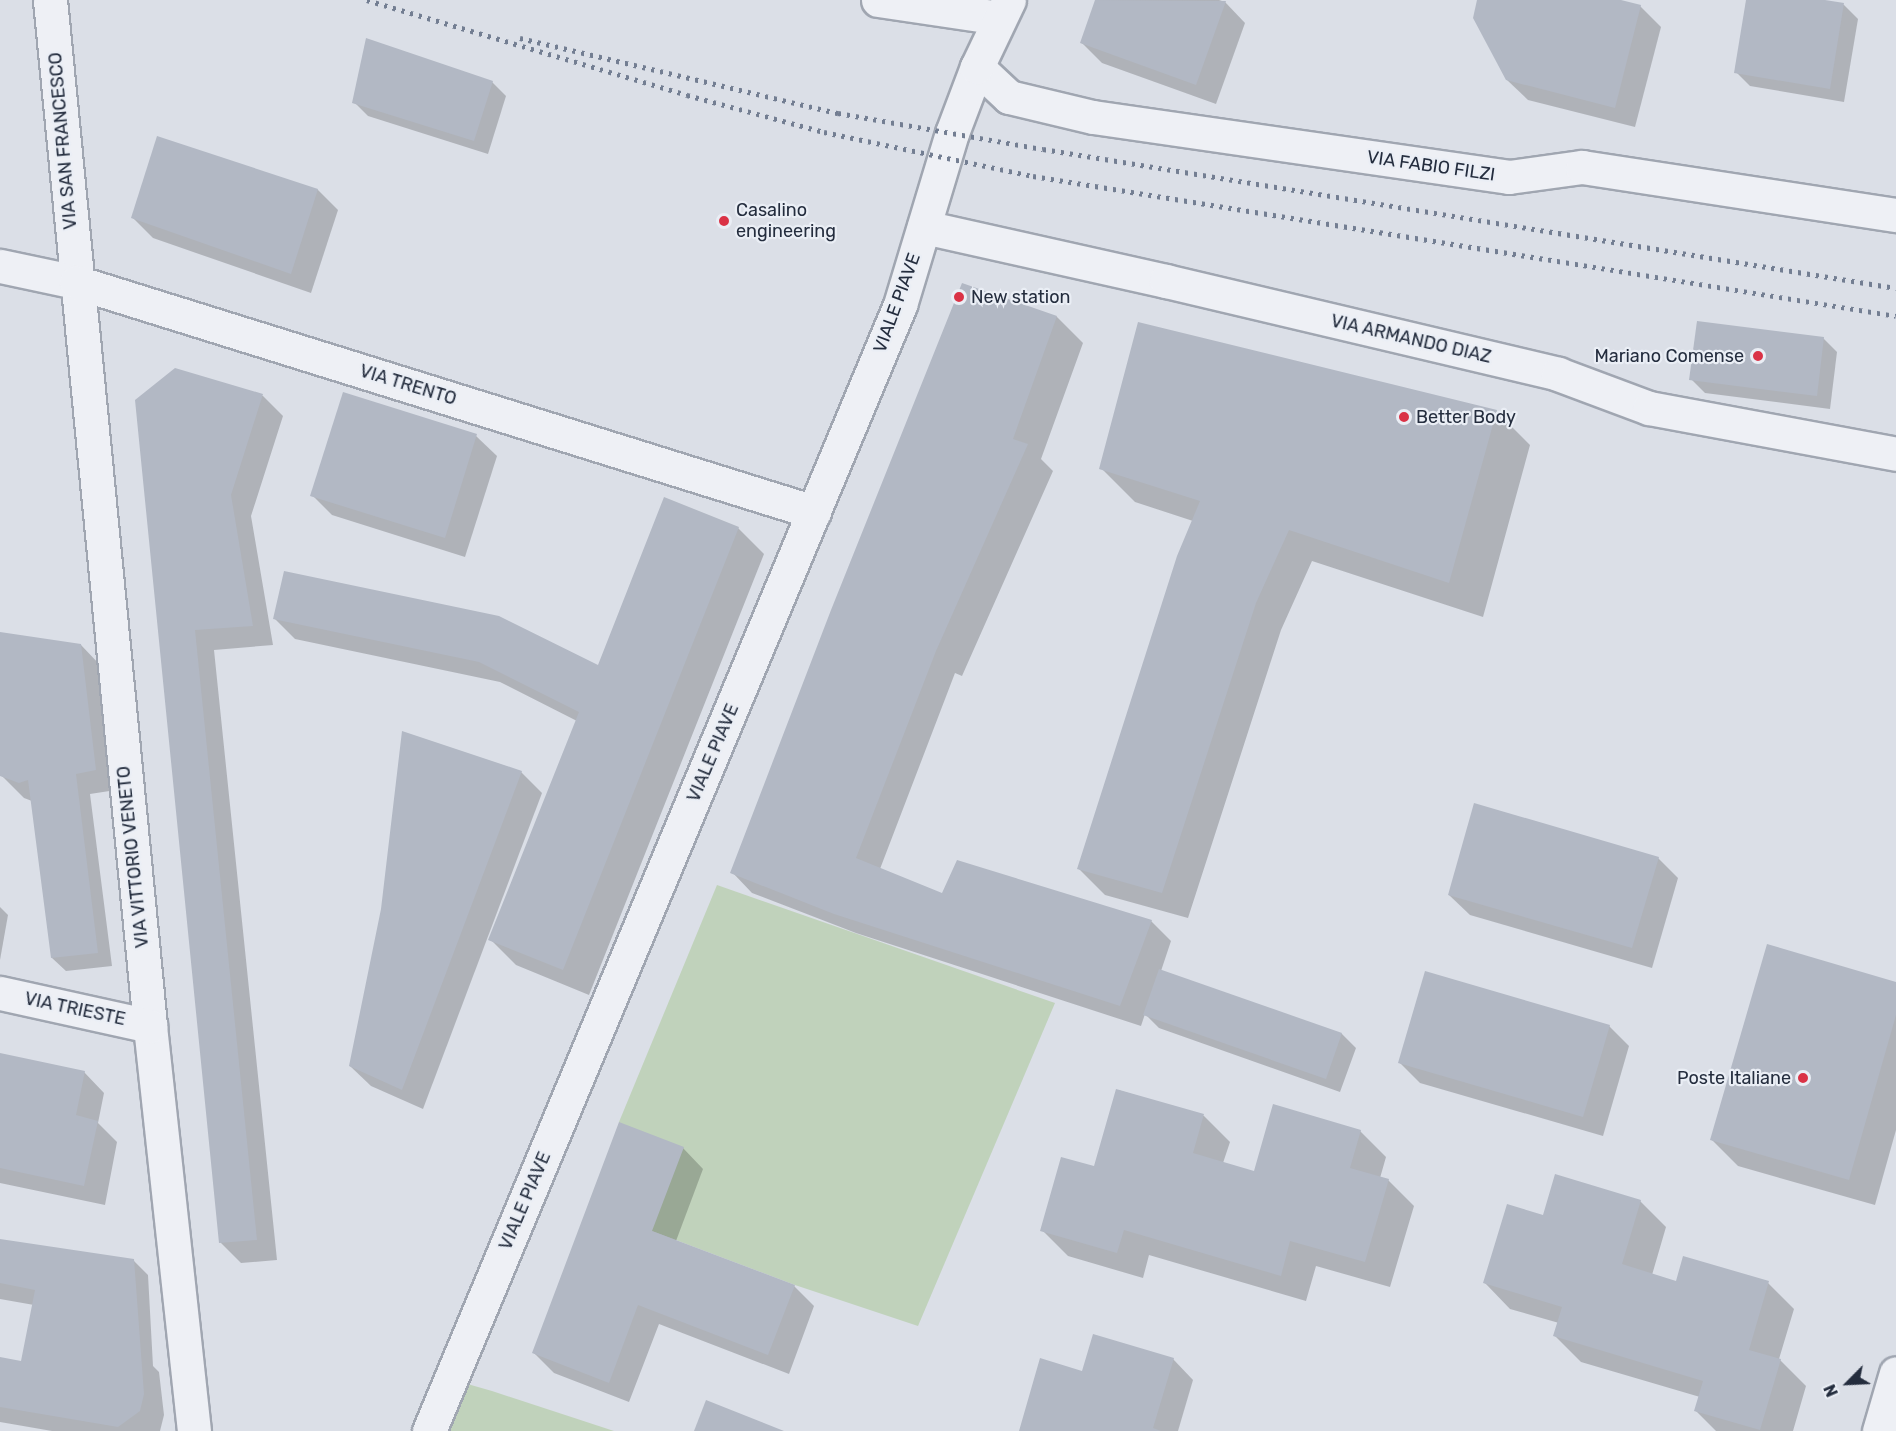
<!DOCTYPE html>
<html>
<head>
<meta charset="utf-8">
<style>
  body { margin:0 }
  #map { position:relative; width:1896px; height:1431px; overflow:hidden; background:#dbdfe7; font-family:Rubik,sans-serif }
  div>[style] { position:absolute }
  .green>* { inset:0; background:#c0d2bb }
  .shadow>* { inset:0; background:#0003 }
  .building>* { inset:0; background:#b2b8c4 }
  .roads { filter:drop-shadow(2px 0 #a0a6b1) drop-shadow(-2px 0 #a0a6b1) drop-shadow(0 2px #a0a6b1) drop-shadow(0 -2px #a0a6b1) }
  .minor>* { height:33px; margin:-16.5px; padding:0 16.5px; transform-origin:16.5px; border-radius:16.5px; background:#eef0f5 }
  .rail>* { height:4.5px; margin-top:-2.25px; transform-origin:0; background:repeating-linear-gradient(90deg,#737e92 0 3px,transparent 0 9px) }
  .dots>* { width:16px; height:16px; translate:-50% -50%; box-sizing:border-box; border:3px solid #eaeef5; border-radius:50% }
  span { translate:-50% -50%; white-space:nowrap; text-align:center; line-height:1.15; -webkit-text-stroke:4.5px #eaeef5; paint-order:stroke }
  .street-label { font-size:18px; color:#242d3e }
  .poi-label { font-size:18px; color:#242d3e }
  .left { translate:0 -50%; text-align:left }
  .right { translate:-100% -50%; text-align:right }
  .north { position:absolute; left:1818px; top:1353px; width:60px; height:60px; -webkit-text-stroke:4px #eaeef5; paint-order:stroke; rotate:246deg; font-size:16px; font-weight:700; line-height:24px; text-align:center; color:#242d3e }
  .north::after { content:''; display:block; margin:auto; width:21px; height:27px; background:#242d3e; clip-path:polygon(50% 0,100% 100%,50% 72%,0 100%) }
</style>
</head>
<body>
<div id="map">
  <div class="green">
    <div style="clip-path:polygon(717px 885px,1055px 1003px,918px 1326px,795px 1285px,652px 1231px,619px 1122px)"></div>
    <div style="clip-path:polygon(457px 1381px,492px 1391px,614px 1431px,442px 1431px)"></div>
  </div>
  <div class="shadow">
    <div style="clip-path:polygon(1097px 0,1219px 0,1225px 2px,1245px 23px,1216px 104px,1102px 63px,1082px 43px)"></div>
    <div style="clip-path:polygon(1479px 0,1615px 0,1640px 6px,1661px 27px,1635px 127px,1528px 100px,1507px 80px)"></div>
    <div style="clip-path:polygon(1747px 0,1816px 0,1844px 5px,1858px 19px,1844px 102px,1750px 86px,1736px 72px)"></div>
    <div style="clip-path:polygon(492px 82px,506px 96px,488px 154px,368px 116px,354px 102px)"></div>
    <div style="clip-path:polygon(158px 138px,318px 190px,338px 210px,311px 293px,153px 238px,133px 218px)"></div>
    <div style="clip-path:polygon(963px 285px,1057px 317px,1083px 343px,1041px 459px,1053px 471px,962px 676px,955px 673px,880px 869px,943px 895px,1151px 921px,1171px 941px,1161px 971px,1342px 1034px,1356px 1048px,1340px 1092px,1159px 1028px,1145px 1014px,1141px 1026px,856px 933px,752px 893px,732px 872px)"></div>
    <div style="clip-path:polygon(1823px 338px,1837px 352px,1830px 409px,1705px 393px,1691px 379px)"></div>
    <div style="clip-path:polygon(176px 370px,263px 396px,283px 416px,251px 516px,273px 645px,214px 650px,277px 1260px,241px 1263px,220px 1242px)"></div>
    <div style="clip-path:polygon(1496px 411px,1530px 445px,1483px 617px,1312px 561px,1281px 630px,1188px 918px,1105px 895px,1079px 869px,1193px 521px,1135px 502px,1101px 468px)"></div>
    <div style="clip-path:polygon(476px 436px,497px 456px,465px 557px,332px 515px,312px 495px)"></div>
    <div style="clip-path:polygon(738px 528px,764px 554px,589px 995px,516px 965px,490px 939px,577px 721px,500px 682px,295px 639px,274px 618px,599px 667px)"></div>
    <div style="clip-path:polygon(0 634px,81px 645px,101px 666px,116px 790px,90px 794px,112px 966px,66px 971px,52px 958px,32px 801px,24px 798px,0 774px)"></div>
    <div style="clip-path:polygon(521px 772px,542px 793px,423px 1109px,371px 1086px,350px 1066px)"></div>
    <div style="clip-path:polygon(1658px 858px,1678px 878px,1652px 968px,1470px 915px,1449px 895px)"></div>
    <div style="clip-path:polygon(0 907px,8px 915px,0 960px)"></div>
    <div style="clip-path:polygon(1896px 984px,1896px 1130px,1875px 1205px,1738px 1166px,1712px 1140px)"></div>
    <div style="clip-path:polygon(1609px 1026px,1629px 1046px,1603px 1136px,1420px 1083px,1400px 1063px)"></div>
    <div style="clip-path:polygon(0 1055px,84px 1072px,104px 1093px,98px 1123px,117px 1142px,105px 1205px,0 1183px)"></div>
    <div style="clip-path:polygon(1118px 1090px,1204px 1116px,1230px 1142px,1223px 1163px,1255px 1172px,1360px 1131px,1386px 1157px,1380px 1178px,1388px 1180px,1414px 1206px,1390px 1287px,1316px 1266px,1306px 1301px,1149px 1255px,1143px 1278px,1068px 1256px,1042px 1230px,1095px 1168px)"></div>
    <div style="clip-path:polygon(683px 1148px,703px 1169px,676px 1241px,794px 1286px,814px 1306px,789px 1374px,659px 1324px,629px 1402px,554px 1373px,534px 1353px)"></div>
    <div style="clip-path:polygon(1640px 1201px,1666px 1227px,1652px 1275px,1677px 1282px,1768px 1283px,1794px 1309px,1779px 1359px,1806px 1386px,1793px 1431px,1716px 1431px,1696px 1411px,1700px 1397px,1581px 1362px,1555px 1336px,1559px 1323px,1510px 1309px,1485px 1283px,1544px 1217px)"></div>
    <div style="clip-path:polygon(0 1240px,134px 1261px,148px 1275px,153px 1366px,159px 1372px,164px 1415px,160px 1431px,52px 1431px,0 1422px,0 1358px,22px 1362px,34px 1305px,0 1299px)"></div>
    <div style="clip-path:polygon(1173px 1359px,1193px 1380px,1178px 1431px,1020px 1431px,1083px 1373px)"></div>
  </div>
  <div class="building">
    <div style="clip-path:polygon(1095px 0,1226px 1px,1196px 85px,1080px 43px)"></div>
    <div style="clip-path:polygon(1477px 0,1621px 0,1641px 5px,1615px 108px,1506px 80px,1473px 18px)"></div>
    <div style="clip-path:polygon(1746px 0,1825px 0,1844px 3px,1830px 89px,1734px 73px)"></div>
    <div style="clip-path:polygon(366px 38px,493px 81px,474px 141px,352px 103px)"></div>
    <div style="clip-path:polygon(157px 136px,318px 189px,291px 274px,131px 218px)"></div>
    <div style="clip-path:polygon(962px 283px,1057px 316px,1013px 439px,1028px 444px,936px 651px,856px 858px,942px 893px,957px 860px,1152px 920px,1120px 1006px,834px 914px,730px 873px,831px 610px)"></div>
    <div style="clip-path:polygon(1697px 321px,1824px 337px,1817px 396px,1689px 380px)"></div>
    <div style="clip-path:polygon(1138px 322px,1497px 410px,1449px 583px,1289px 530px,1256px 603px,1162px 893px,1077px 869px,1177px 556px,1200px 501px,1099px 469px)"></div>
    <div style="clip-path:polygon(175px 368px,263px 394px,231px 495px,253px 626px,195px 630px,257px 1240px,219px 1243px,135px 400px)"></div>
    <div style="clip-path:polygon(343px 392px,477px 434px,445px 538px,310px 496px)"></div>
    <div style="clip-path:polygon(664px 497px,739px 527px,563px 970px,488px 940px,579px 712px,479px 662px,273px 619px,284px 571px,499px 616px,598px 665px)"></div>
    <div style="clip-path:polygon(0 632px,81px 644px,96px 770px,76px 774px,98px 953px,51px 958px,28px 780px,19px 783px,0 776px)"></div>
    <div style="clip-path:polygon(402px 731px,522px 771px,402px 1090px,349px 1066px,381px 909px)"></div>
    <div style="clip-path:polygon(1474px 803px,1659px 857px,1632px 948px,1448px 895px)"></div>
    <div style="clip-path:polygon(1767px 944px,1896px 982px,1896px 1015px,1849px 1180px,1710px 1140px)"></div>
    <div style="clip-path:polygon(1159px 969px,1342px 1033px,1326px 1079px,1143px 1015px)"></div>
    <div style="clip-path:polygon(1425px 971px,1610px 1025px,1583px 1117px,1398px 1063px)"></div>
    <div style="clip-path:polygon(0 1053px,85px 1071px,76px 1115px,98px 1121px,84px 1186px,0 1168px)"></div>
    <div style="clip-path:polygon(1116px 1089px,1204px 1114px,1193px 1153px,1254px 1171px,1273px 1104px,1361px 1130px,1350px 1168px,1389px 1179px,1365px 1262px,1290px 1241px,1281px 1276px,1124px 1230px,1117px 1253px,1040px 1231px,1061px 1157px,1094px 1166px)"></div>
    <div style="clip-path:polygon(619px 1122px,684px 1147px,652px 1231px,795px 1285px,768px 1355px,638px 1305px,609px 1383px,532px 1353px)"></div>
    <div style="clip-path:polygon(1555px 1174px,1641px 1200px,1622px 1264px,1676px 1281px,1683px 1256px,1769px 1281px,1749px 1350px,1781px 1359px,1760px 1430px,1694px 1411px,1703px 1381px,1553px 1336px,1562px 1307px,1483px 1283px,1507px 1204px,1543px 1215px)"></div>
    <div style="clip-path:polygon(0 1239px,134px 1259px,144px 1394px,140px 1411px,118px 1427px,0 1407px,0 1357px,21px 1361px,35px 1290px,0 1283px)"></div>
    <div style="clip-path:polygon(1093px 1334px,1174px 1358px,1153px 1428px,1161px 1431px,1019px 1431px,1040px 1358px,1082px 1371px)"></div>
    <div style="clip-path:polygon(706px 1400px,784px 1431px,694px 1431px)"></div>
  </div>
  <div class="roads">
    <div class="minor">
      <div style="left:50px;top:0;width:1031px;rotate:84.43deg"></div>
      <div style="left:150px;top:1026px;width:407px;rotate:83.8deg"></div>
      <div style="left:878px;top:0;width:123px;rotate:8.4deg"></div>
      <div style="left:977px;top:67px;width:44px;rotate:43.2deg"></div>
      <div style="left:1009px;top:97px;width:86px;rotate:13.4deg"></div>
      <div style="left:1093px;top:117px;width:420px;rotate:8.2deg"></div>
      <div style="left:1509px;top:177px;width:74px;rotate:-7.8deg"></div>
      <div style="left:1582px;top:167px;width:318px;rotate:8.7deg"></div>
      <div style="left:924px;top:227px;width:248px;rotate:12.6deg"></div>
      <div style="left:1166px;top:281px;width:403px;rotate:13.3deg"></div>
      <div style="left:1558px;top:374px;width:97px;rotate:20.5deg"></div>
      <div style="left:1649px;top:408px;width:251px;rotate:10.5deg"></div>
      <div style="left:0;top:266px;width:78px;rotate:11.9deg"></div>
      <div style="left:76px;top:282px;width:773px;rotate:17.31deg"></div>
      <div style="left:0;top:993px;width:154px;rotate:12.4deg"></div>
      <div style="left:429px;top:1431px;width:1221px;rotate:-67.3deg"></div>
      <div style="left:900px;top:305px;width:180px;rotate:-73.2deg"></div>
      <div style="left:952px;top:133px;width:71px;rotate:-69.3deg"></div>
      <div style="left:977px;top:67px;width:74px;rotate:-64.5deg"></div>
      <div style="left:1879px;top:1431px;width:60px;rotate:-73.7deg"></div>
    </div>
  </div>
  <div class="rail">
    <div style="left:367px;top:0;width:334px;rotate:16.5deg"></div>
    <div style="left:687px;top:95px;width:142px;rotate:15.1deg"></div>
    <div style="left:824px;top:132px;width:214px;rotate:11.9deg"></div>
    <div style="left:1033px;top:176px;width:874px;rotate:9.21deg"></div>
    <div style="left:520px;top:38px;width:327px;rotate:13.3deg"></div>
    <div style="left:838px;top:113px;width:208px;rotate:10deg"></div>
    <div style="left:1043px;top:149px;width:864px;rotate:9.26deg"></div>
  </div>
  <div class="dots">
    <div style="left:724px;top:221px;background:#da3246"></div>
    <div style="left:959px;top:297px;background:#da3246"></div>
    <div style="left:1758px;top:356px;background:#da3246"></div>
    <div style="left:1404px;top:417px;background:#da3246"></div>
    <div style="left:1803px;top:1078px;background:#da3246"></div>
  </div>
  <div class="street-label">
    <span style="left:63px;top:141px;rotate:-95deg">VIA SAN FRANCESCO</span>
    <span style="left:1431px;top:166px;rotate:8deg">VIA FABIO FILZI</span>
    <span style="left:897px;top:303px;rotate:-70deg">VIALE PIAVE</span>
    <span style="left:1411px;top:339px;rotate:13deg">VIA ARMANDO DIAZ</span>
    <span style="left:408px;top:385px;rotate:17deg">VIA TRENTO</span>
    <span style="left:713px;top:753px;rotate:-67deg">VIALE PIAVE</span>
    <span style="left:133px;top:857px;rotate:-96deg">VIA VITTORIO VENETO</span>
    <span style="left:75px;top:1009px;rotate:12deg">VIA TRIESTE</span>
    <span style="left:525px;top:1201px;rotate:-67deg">VIALE PIAVE</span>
  </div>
  <div class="poi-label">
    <span class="left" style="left:736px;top:221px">Casalino<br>engineering</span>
    <span class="left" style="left:971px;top:297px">New station</span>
    <span class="right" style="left:1744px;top:356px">Mariano Comense</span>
    <span class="left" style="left:1416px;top:417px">Better Body</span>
    <span class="right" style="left:1791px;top:1078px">Poste Italiane</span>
  </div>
  <div class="north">N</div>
</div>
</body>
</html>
